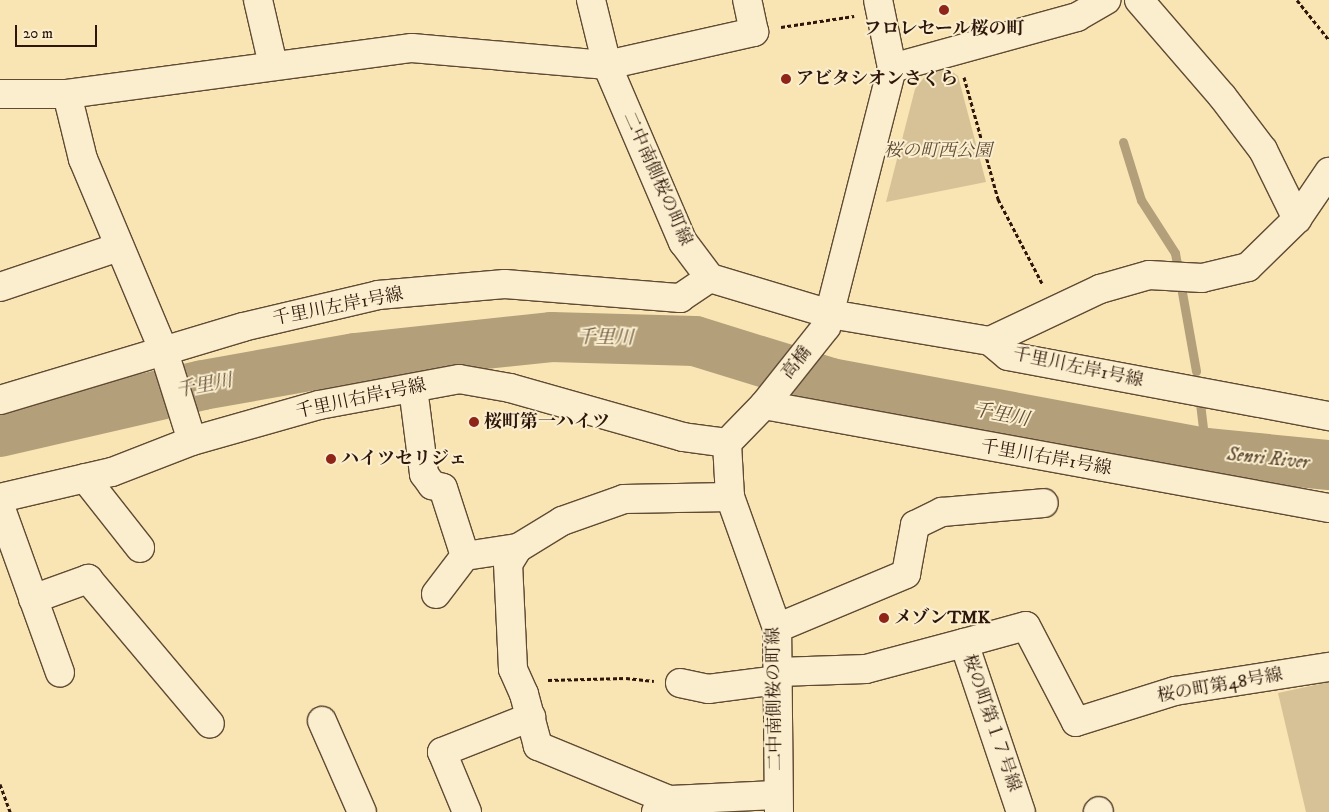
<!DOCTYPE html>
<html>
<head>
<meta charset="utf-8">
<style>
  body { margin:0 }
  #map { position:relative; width:1329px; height:812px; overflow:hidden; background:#f8e5b3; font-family:"IM FELL DW Pica","Noto Serif JP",serif }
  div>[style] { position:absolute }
  .green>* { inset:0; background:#d6c296 }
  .stream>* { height:9px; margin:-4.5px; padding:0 4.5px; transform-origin:4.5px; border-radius:4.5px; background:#b39f7a }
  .river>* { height:50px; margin:-25px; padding:0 25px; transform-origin:25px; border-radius:25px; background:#b39f7a }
  .path>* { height:3px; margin-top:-1.5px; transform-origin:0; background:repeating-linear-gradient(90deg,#2e160a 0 4px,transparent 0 6.5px) }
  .roads { filter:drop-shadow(1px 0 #604a34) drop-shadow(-1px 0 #604a34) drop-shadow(0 1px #604a34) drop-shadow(0 -1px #604a34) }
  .minor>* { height:28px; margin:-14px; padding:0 14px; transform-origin:14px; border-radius:14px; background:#faeece }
  .dots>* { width:14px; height:14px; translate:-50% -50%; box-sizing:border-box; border:2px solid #faeece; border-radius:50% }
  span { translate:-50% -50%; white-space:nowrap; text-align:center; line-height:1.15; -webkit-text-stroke:4px #faeece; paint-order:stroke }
  .poi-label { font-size:18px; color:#2e160a; font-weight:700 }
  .left { translate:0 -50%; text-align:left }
  .park-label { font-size:18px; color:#604a34; font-style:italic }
  .street-label { font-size:18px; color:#2e160a }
  .water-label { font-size:19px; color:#634d37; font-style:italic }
  .scale { position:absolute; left:15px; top:25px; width:82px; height:22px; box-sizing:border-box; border:2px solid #2e160a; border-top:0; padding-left:6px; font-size:15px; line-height:18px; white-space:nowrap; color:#2e160a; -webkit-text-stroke:4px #faeece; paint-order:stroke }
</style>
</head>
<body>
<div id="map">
  <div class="green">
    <div style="clip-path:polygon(944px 66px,958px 76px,986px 182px,886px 202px,915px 89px,930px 70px)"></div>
    <div style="clip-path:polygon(1329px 682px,1329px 812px,1306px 812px,1278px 693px)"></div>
  </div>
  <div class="stream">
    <div style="left:1123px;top:142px;width:61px;rotate:72.8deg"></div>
    <div style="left:1141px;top:200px;width:63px;rotate:57.3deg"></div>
    <div style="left:1175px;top:253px;width:120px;rotate:79.9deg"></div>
    <div style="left:1200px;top:403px;width:50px;rotate:83.2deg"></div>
  </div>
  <div class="river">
    <div style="left:0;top:432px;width:208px;rotate:-13deg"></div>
    <div style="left:203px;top:385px;width:154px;rotate:-10.1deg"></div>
    <div style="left:355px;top:358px;width:197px;rotate:-6.1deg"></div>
    <div style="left:551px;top:337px;width:144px;rotate:1.6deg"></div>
    <div style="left:695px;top:341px;width:142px;rotate:17.2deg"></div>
    <div style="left:831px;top:383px;width:381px;rotate:10.6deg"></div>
    <div style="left:1206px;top:453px;width:124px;rotate:5.6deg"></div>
  </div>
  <div class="path">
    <div style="left:1297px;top:0;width:51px;rotate:51.3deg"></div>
    <div style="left:781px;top:27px;width:74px;rotate:-8.6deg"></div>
    <div style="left:964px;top:77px;width:127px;rotate:74.4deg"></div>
    <div style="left:998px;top:199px;width:97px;rotate:62.4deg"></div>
    <div style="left:548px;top:680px;width:78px;rotate:-1.5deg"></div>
    <div style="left:626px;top:678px;width:28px;rotate:6deg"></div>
    <div style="left:0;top:784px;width:30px;rotate:70deg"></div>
  </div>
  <div class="roads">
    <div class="minor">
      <div style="left:258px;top:0;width:67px;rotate:77deg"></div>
      <div style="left:591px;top:0;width:67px;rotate:76.2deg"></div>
      <div style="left:607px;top:65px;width:193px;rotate:66.8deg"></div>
      <div style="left:683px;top:242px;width:45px;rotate:53.1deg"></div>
      <div style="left:710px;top:278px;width:125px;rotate:16.7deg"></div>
      <div style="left:830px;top:314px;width:162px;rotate:9.6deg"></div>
      <div style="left:990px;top:341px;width:23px;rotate:40deg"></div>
      <div style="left:1008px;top:356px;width:327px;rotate:10.6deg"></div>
      <div style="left:1139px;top:0;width:127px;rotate:49.2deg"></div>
      <div style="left:1222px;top:96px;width:68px;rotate:52.8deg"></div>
      <div style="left:1263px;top:150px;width:77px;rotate:63.8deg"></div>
      <div style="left:892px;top:68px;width:192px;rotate:-15.4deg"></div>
      <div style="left:1077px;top:17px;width:34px;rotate:-30deg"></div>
      <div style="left:0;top:94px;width:67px"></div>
      <div style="left:67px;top:94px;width:348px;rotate:-7.6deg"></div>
      <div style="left:412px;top:48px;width:196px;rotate:5deg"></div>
      <div style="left:607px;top:65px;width:151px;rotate:-12.7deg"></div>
      <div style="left:754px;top:32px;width:33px;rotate:-102deg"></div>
      <div style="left:67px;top:94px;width:67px;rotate:76.2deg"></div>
      <div style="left:83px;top:159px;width:209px;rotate:67.2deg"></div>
      <div style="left:164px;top:352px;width:93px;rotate:72.5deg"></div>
      <div style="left:0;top:287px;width:126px;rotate:-18.6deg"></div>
      <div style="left:990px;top:341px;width:122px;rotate:-25.3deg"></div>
      <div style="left:1100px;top:289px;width:51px;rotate:-15.9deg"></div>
      <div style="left:1149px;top:275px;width:53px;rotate:3.2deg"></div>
      <div style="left:1202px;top:278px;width:47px;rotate:-13.4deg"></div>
      <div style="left:1248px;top:267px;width:69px;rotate:-44.4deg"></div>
      <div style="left:1297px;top:219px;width:57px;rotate:-55.8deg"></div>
      <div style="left:413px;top:388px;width:87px;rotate:82.7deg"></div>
      <div style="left:424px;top:474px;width:14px;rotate:54deg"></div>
      <div style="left:432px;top:485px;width:11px;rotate:15deg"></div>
      <div style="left:443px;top:488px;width:71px;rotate:72.1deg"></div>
      <div style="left:0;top:400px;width:254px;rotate:-16.7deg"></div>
      <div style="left:243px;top:327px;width:139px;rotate:-13.3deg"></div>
      <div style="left:378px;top:295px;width:127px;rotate:-5deg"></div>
      <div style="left:505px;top:284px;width:176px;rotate:4.6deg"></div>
      <div style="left:680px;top:298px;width:36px;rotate:-34deg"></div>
      <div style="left:764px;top:405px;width:574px;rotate:10.33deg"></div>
      <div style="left:85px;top:478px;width:89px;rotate:51.8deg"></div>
      <div style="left:0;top:498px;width:115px;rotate:-13.1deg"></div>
      <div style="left:112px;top:472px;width:86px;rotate:-21.2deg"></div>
      <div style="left:192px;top:441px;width:132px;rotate:-15.8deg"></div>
      <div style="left:319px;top:405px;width:142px;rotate:-10.5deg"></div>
      <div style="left:459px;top:379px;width:52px;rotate:10deg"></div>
      <div style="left:510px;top:388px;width:180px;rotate:15.8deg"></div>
      <div style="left:683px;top:437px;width:44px;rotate:7.8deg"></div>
      <div style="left:0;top:506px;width:177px;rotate:70.2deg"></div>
      <div style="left:436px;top:594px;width:48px;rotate:-52.7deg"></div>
      <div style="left:465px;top:556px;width:54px;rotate:-8.6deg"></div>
      <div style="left:33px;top:599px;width:59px;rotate:-20deg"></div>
      <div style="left:88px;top:579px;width:189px;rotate:49.9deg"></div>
      <div style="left:777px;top:628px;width:140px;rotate:-22.7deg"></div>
      <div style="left:906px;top:574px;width:50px;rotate:-79.6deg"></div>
      <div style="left:915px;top:525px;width:30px;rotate:-26deg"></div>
      <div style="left:942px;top:512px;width:102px;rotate:-5deg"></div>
      <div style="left:964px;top:643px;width:64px;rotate:-15.3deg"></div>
      <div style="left:1026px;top:626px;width:108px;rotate:62.5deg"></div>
      <div style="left:1076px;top:722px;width:104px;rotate:-17.4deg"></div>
      <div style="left:1175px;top:691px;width:156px;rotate:-8.9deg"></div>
      <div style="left:778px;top:672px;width:88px;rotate:-2deg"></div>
      <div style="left:866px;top:669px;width:101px;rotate:-14.9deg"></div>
      <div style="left:964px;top:643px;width:178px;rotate:71.4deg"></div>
      <div style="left:680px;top:683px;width:29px;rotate:12deg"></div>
      <div style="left:708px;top:689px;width:71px;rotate:-7.3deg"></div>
      <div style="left:322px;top:721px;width:99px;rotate:66.3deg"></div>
      <div style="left:669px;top:800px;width:142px;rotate:-157.6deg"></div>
      <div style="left:538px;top:746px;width:54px;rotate:-105.1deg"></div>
      <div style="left:524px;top:694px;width:27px;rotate:-114deg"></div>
      <div style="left:513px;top:669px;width:105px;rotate:-92.7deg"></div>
      <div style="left:508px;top:564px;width:19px;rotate:-58deg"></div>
      <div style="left:518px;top:548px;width:52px;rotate:-31.5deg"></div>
      <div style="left:562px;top:521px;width:66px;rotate:-19.5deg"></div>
      <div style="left:624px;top:499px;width:106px;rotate:-1.1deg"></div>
      <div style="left:467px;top:812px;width:65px;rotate:-112.6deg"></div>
      <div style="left:442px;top:752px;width:96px;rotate:-21.5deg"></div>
      <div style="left:656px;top:812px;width:18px;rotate:-43deg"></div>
      <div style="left:669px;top:800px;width:108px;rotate:-2.7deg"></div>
      <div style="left:779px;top:812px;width:184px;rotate:-90.6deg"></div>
      <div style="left:777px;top:628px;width:139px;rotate:-109.7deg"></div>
      <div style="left:730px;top:497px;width:54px;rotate:-93.2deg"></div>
      <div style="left:727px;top:443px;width:53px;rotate:-45.8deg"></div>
      <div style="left:764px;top:405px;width:100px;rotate:-51.5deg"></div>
      <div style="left:826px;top:327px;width:267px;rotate:-75.7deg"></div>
      <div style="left:892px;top:68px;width:69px;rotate:-101.6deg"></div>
      <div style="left:1098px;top:812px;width:1px;rotate:-45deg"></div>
    </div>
  </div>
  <div class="dots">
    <div style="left:944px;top:10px;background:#8f2418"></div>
    <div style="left:786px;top:79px;background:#8f2418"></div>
    <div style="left:474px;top:422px;background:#8f2418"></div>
    <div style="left:331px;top:459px;background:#8f2418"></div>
    <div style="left:884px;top:618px;background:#8f2418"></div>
  </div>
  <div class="poi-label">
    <span style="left:944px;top:29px">フロレセール桜の町</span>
    <span class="left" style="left:796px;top:79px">アビタシオンさくら</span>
    <span class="left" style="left:484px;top:422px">桜町第一ハイツ</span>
    <span class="left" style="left:341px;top:459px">ハイツセリジェ</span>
    <span class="left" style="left:894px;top:618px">メゾンTMK</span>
  </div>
  <div class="park-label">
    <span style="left:938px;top:151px">桜の町西公園</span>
  </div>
  <div class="street-label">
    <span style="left:657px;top:179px;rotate:66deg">二中南側桜の町線</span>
    <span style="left:338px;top:307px;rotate:-11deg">千里川左岸1号線</span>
    <span style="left:797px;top:363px;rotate:-51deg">高橋</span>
    <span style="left:1078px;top:368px;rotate:12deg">千里川左岸1号線</span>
    <span style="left:361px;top:399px;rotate:-12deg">千里川右岸1号線</span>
    <span style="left:1046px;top:458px;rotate:10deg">千里川右岸1号線</span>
    <span style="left:1220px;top:686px;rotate:-10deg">桜の町第48号線</span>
    <span style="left:775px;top:699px;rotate:-91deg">二中南側桜の町線</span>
    <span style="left:991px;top:723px;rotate:71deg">桜の町第１７号線</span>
  </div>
  <div class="water-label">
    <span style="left:605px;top:338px;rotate:1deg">千里川</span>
    <span style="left:204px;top:386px;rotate:-11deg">千里川</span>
    <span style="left:1001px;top:415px;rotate:11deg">千里川</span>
    <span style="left:1268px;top:459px;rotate:6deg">Senri River</span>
  </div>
  <div class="scale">20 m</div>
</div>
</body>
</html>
